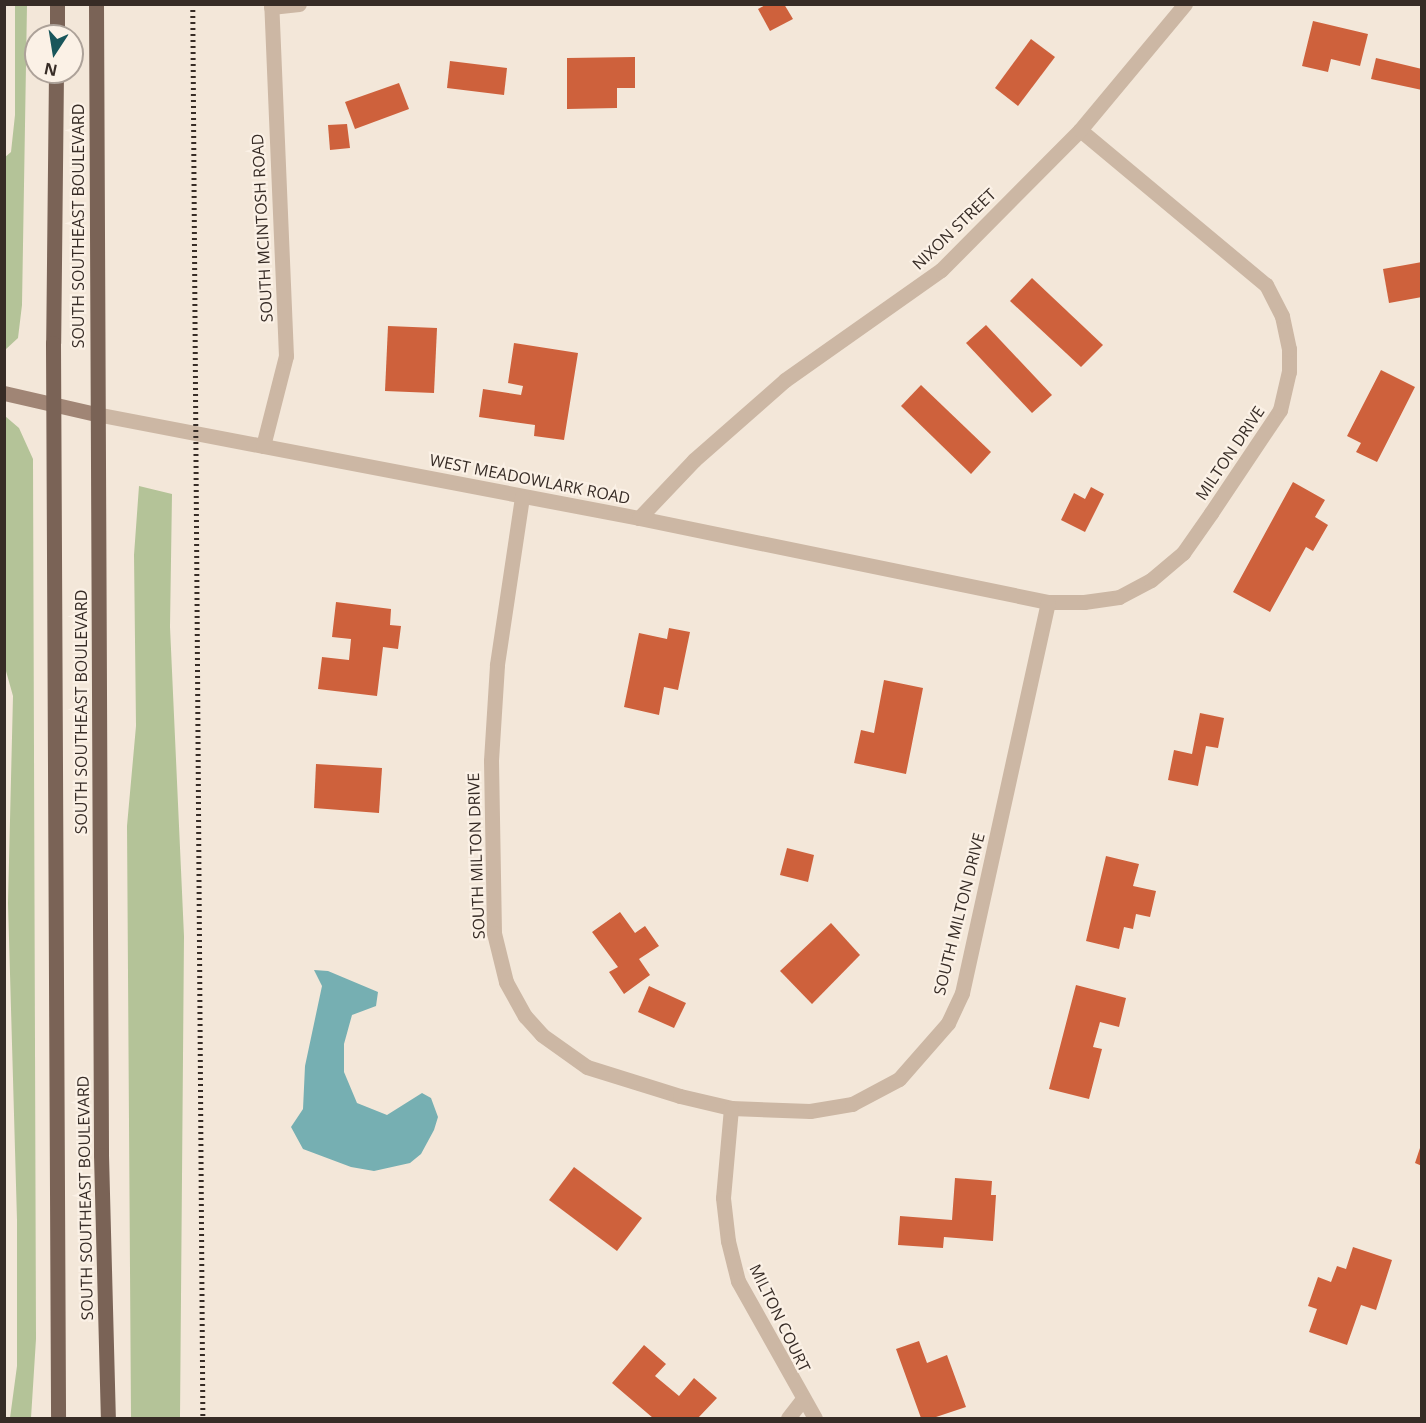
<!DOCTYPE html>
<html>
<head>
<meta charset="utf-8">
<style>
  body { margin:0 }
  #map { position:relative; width:1426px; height:1423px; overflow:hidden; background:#f3e7d9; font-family:"Open Sans",sans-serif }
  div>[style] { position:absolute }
  .green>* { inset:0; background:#b4c398 }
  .water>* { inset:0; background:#76afb2 }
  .building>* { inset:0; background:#ce613c }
  .minor>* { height:15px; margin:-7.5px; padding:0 7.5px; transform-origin:7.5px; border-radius:7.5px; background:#ccb7a4 }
  .secondary>* { height:15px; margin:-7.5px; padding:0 7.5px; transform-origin:7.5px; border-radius:7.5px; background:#a08575 }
  .primary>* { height:15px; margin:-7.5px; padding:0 7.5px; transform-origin:7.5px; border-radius:7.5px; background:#7a6356 }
  .rail>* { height:4.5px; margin-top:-2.25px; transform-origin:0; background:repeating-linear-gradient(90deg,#372c26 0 1.5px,transparent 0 6px) }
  span { translate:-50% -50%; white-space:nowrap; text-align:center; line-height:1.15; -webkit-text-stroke:4.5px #fbf1e6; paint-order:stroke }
  .street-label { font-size:16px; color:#372c26 }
  .frame { position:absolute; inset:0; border:6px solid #372c26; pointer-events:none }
  .north { position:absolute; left:24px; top:24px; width:60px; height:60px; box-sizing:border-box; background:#fbf1e6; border:2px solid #ada299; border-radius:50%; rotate:192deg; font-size:16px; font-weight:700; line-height:24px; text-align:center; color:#372c26 }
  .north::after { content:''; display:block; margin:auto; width:21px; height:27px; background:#19565b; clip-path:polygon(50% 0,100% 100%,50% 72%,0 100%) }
</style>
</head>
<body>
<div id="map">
  <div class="green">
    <div style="clip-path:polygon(15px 5px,27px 5px,22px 305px,18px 338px,5px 350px,4px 158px,11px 152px,15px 115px)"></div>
    <div style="clip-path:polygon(5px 416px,19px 428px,33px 459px,36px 1339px,31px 1418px,10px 1418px,17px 1366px,17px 1220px,8px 903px,13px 696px,4px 664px)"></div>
    <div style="clip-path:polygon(139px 486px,172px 494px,170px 627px,184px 936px,180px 1418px,131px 1418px,127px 826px,136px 726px,134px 555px)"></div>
  </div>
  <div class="water">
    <div style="clip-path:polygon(314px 970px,328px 971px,378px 992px,376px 1006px,352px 1015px,344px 1044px,344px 1072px,357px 1103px,387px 1115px,422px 1093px,431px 1098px,438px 1117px,434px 1130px,421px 1154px,410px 1163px,374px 1171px,351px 1167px,303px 1149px,291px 1127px,303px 1109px,305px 1066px,322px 986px)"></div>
  </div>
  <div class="building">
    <div style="clip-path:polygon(767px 4px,784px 4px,793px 19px,770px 31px,758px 9px)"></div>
    <div style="clip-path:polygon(1313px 21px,1368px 34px,1360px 66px,1331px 59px,1328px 72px,1302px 66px)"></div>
    <div style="clip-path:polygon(1031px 39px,1055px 57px,1018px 106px,995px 88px)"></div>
    <div style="clip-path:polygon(635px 57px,635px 88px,617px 88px,617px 108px,567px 109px,567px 58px)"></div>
    <div style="clip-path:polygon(1376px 58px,1422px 69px,1422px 90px,1371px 79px)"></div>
    <div style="clip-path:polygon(450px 61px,507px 68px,504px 95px,447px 88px)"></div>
    <div style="clip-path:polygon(399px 83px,409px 109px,355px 129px,345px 102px)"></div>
    <div style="clip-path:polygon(347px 124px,350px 148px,330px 150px,328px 125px)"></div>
    <div style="clip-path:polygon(1422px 262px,1422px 297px,1389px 303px,1383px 269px)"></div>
    <div style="clip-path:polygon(1032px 278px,1103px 345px,1081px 367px,1010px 301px)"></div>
    <div style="clip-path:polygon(986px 325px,1052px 395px,1032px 413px,966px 343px)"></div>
    <div style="clip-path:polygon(388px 326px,437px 328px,434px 393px,385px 391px)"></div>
    <div style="clip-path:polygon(514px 343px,578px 353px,564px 440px,534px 436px,535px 425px,479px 417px,483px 389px,521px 395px,523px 386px,508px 383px)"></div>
    <div style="clip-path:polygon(1381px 370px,1415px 387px,1377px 462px,1356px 452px,1361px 443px,1347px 436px)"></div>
    <div style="clip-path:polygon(921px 385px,991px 452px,971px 474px,901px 406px)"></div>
    <div style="clip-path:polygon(1293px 482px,1325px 500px,1315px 517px,1328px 525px,1313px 551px,1306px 547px,1270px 612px,1233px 592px)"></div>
    <div style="clip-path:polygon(1091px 487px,1104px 494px,1085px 532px,1061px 520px,1074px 493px,1085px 499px)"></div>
    <div style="clip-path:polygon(336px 602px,391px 609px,390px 625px,401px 626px,398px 649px,383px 647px,377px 696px,318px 689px,322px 657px,349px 660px,351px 639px,332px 637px)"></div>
    <div style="clip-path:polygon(669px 628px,690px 632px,678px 690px,664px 687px,659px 715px,624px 707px,639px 633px,667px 639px)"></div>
    <div style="clip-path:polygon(884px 680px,923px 688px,906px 774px,854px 763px,861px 730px,874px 733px)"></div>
    <div style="clip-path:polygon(1200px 713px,1224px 718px,1218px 748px,1206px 746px,1198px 786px,1168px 780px,1174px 750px,1192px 754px)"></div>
    <div style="clip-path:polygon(316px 764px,382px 768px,379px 813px,314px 808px)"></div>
    <div style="clip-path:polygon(787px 848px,814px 855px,808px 882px,780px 875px)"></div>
    <div style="clip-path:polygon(1106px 856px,1139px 864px,1133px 886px,1156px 891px,1150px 917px,1136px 914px,1133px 929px,1124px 927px,1119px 949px,1086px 941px)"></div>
    <div style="clip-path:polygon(620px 912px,635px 933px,645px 926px,659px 946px,639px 959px,650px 975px,624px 994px,609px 972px,618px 967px,592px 932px)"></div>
    <div style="clip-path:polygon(831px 923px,860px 955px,812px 1004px,780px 971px)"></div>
    <div style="clip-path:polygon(1076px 985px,1126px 998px,1119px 1027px,1100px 1022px,1093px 1047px,1102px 1049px,1089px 1099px,1049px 1089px)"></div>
    <div style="clip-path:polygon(649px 986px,686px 1003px,674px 1028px,638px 1012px)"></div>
    <div style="clip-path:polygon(1421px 1145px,1422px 1145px,1422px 1166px,1415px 1163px)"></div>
    <div style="clip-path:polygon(574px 1167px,642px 1218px,617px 1251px,549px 1200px)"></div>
    <div style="clip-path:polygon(955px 1178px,992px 1181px,991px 1195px,996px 1195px,993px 1241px,944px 1237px,943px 1248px,898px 1245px,900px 1216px,952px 1220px)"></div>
    <div style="clip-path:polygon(1353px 1247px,1392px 1260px,1376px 1310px,1361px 1305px,1347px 1345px,1309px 1332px,1317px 1309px,1308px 1306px,1318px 1277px,1331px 1282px,1337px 1266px,1346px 1269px)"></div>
    <div style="clip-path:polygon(919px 1341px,927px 1363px,947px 1355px,966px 1407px,933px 1418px,921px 1418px,896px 1349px)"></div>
    <div style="clip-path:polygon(644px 1345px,666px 1364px,655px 1376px,679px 1396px,694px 1378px,717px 1398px,698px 1418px,653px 1418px,612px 1383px)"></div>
  </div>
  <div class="minor">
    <div style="left:271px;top:7px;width:28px;rotate:-6deg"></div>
    <div style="left:96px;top:414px;width:553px;rotate:10.84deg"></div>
    <div style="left:639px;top:518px;width:418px;rotate:11.6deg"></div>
    <div style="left:1048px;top:602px;width:36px"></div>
    <div style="left:1084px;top:602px;width:35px;rotate:-8deg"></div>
    <div style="left:1119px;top:597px;width:36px;rotate:-28deg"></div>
    <div style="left:1151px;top:580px;width:42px;rotate:-40.2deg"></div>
    <div style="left:1183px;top:553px;width:49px;rotate:-55deg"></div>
    <div style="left:1211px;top:513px;width:124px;rotate:-56.2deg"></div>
    <div style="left:1280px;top:410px;width:39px;rotate:-77deg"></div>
    <div style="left:1289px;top:372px;width:23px;rotate:-90deg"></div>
    <div style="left:1289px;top:349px;width:34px;rotate:-102deg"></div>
    <div style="left:1282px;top:316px;width:35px;rotate:-117deg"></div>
    <div style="left:1266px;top:285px;width:242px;rotate:-140.2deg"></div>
    <div style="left:263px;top:446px;width:93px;rotate:-75.7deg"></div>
    <div style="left:286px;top:356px;width:352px;rotate:-92.4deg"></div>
    <div style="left:522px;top:497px;width:170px;rotate:98.5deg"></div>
    <div style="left:497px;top:665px;width:96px;rotate:93.6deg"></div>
    <div style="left:491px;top:761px;width:172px;rotate:89deg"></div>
    <div style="left:494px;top:933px;width:50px;rotate:76.2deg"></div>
    <div style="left:506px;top:982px;width:39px;rotate:61deg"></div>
    <div style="left:525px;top:1016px;width:25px;rotate:48deg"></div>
    <div style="left:542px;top:1035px;width:55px;rotate:35.4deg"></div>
    <div style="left:587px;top:1067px;width:97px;rotate:17.3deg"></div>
    <div style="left:680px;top:1096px;width:52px;rotate:13.2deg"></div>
    <div style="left:731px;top:1108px;width:79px;rotate:2.2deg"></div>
    <div style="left:810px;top:1111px;width:43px;rotate:-9.5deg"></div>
    <div style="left:852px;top:1104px;width:53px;rotate:-28deg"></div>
    <div style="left:899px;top:1079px;width:74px;rotate:-48.8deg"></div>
    <div style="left:948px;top:1023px;width:33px;rotate:-65deg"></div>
    <div style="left:962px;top:993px;width:400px;rotate:-77.6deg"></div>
    <div style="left:639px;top:518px;width:80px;rotate:-46.5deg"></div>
    <div style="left:694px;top:460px;width:121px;rotate:-41.3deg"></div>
    <div style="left:785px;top:380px;width:191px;rotate:-35.2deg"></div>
    <div style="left:941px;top:270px;width:197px;rotate:-45.2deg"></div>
    <div style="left:1080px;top:130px;width:164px;rotate:-50.2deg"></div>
    <div style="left:731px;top:1108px;width:90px;rotate:95.1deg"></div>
    <div style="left:723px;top:1198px;width:43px;rotate:83.4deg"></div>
    <div style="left:728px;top:1241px;width:41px;rotate:76deg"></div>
    <div style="left:738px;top:1281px;width:157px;rotate:60.7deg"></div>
    <div style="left:788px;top:1418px;width:23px;rotate:-52deg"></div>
  </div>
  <div class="secondary">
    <div style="left:4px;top:393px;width:94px;rotate:12.9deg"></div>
  </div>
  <div class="primary">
    <div style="left:96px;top:4px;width:1151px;rotate:89.75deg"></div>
    <div style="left:101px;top:1155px;width:263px;rotate:88.5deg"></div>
    <div style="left:57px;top:36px;width:32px;rotate:-90deg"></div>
    <div style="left:56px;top:72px;width:271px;rotate:90.6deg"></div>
    <div style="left:53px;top:343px;width:1075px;rotate:89.73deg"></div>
  </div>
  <div class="rail">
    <div style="left:193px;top:4px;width:1414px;rotate:89.59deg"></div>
  </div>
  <div class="street-label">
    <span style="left:78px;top:226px;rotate:-90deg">SOUTH SOUTHEAST BOULEVARD</span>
    <span style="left:262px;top:228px;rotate:-93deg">SOUTH MCINTOSH ROAD</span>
    <span style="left:954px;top:229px;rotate:-44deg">NIXON STREET</span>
    <span style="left:1230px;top:453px;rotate:-56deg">MILTON DRIVE</span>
    <span style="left:530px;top:479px;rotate:11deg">WEST MEADOWLARK ROAD</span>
    <span style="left:81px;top:712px;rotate:-90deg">SOUTH SOUTHEAST BOULEVARD</span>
    <span style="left:476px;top:856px;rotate:-92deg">SOUTH MILTON DRIVE</span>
    <span style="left:959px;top:914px;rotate:-76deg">SOUTH MILTON DRIVE</span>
    <span style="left:85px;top:1198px;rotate:-91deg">SOUTH SOUTHEAST BOULEVARD</span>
    <span style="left:780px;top:1318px;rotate:64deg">MILTON COURT</span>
  </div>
  <div class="frame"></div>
  <div class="north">N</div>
</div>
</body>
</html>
